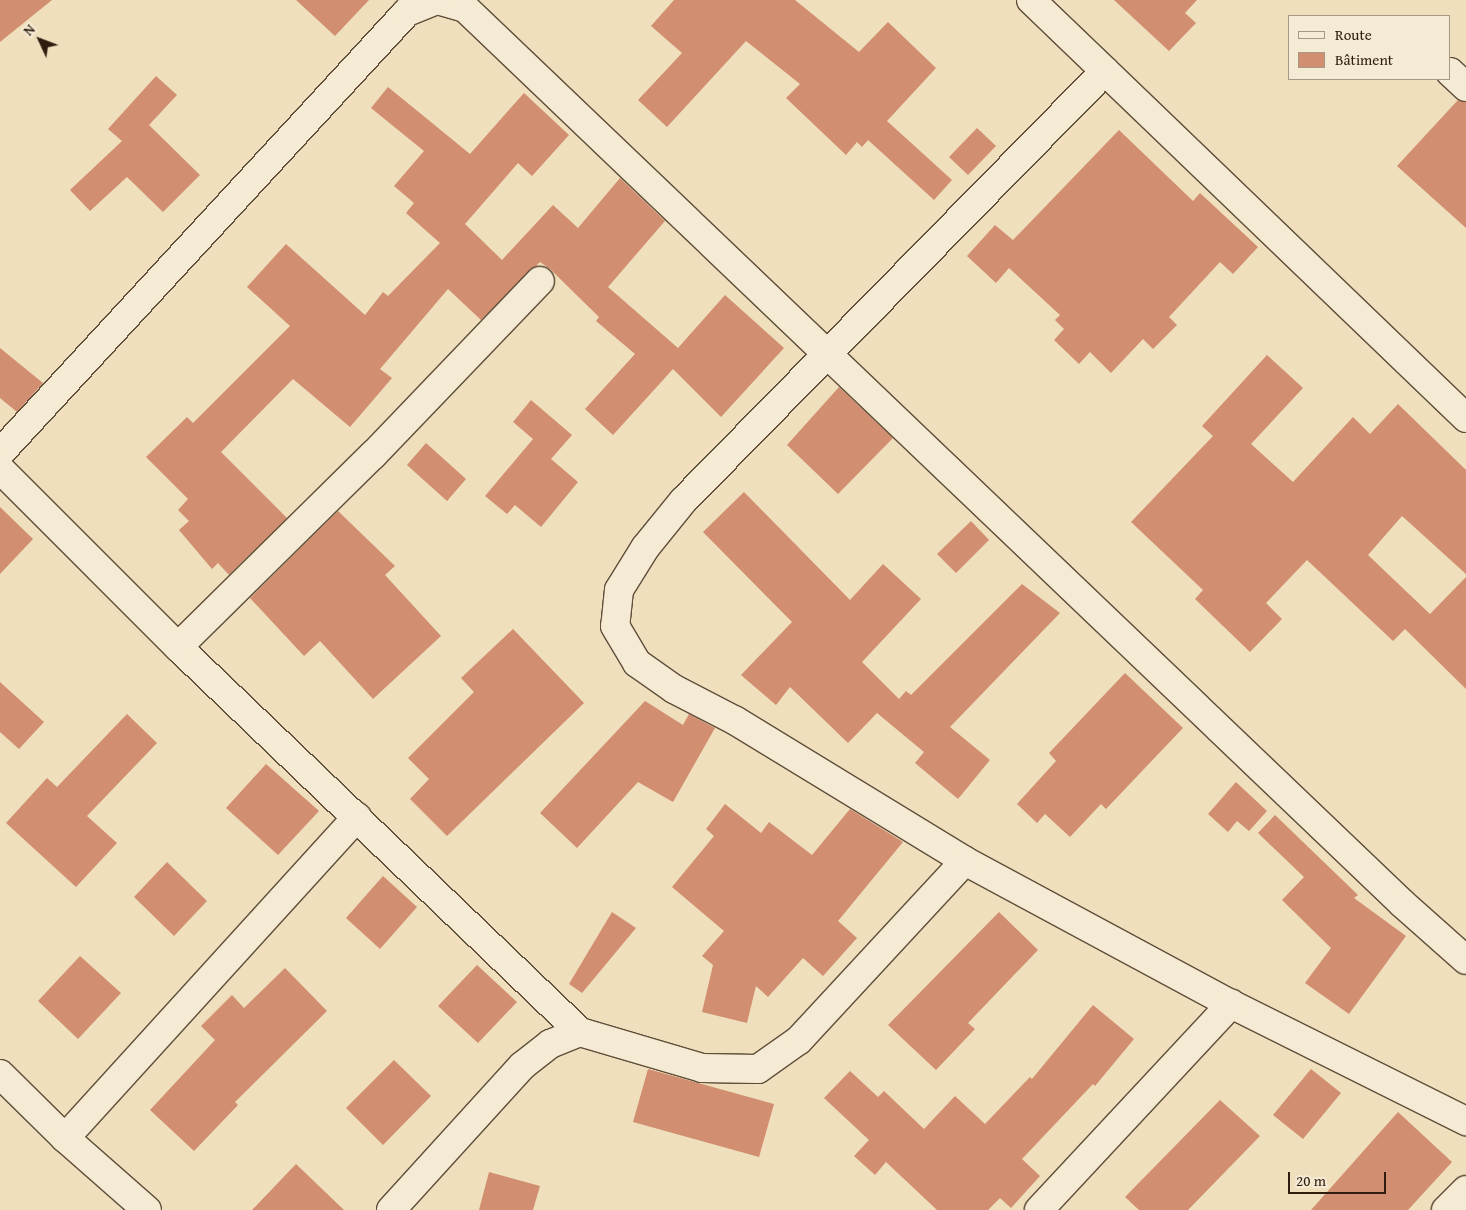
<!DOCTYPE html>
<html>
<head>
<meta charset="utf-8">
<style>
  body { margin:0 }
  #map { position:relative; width:1466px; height:1210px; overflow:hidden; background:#efdfbc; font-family:"Gentium Book Plus",serif }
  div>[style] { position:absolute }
  .building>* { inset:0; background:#d18e70 }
  .roads { filter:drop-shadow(1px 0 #604e3b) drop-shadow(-1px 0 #604e3b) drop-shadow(0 1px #604e3b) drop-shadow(0 -1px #604e3b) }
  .minor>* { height:28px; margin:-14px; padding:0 14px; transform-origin:14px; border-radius:14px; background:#f5ead3 }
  span { translate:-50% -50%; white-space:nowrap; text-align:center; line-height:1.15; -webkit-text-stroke:4px #f5ead3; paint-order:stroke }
  .legend { position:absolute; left:1288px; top:15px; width:162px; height:65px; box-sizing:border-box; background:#f5ead3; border:1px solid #a69885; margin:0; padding:6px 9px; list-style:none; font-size:15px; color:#301d10 }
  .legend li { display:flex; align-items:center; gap:10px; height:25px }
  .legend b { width:25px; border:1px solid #a69885 }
  .north { position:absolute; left:15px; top:15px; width:50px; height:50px; -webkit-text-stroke:4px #f5ead3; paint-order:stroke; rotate:313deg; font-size:14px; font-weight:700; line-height:20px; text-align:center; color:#301d10 }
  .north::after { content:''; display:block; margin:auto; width:18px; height:22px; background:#301d10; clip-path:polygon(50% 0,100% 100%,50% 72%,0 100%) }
  .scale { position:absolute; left:1288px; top:1172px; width:98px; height:22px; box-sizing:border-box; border:2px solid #301d10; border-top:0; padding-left:6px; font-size:15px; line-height:18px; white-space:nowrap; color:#301d10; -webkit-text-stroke:4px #f5ead3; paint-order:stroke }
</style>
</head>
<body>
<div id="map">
  <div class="building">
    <div style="clip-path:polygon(0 0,52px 0,0 42px)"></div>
    <div style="clip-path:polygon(296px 0,369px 0,335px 36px)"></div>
    <div style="clip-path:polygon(674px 0,795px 0,859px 52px,888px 22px,936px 68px,887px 121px,952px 180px,934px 200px,868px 140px,862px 147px,857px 142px,846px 155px,786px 98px,800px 84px,746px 41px,667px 127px,638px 100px,682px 53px,651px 26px)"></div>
    <div style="clip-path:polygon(1114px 0,1197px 0,1185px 13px,1196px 23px,1169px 51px)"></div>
    <div style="clip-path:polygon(156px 76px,177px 95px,149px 125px,200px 175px,163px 212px,127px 177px,90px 211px,70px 190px,122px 141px,108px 129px)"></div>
    <div style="clip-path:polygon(388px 87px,470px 154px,524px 93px,569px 135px,532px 176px,518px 163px,465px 224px,502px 260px,553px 205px,578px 228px,620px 178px,665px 221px,608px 287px,678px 348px,725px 295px,784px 348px,721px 417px,673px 369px,613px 435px,585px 409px,635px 354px,596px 321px,599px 317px,550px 269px,540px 262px,481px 320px,448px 289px,380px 369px,392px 378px,350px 427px,293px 379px,221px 452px,287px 518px,229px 575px,218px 563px,212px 569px,179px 530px,189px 521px,178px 510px,188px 499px,146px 457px,187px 417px,193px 423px,290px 326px,247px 287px,286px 244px,365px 315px,383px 292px,388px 296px,440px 243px,406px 213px,414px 203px,394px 186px,424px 151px,371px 108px)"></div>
    <div style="clip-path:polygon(1458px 100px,1466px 102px,1466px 228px,1397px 166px)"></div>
    <div style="clip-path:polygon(977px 128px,996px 146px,968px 175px,949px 157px)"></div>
    <div style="clip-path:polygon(1119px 130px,1193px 201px,1200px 193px,1258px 247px,1233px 274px,1220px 262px,1169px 317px,1177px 325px,1153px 349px,1143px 339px,1111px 373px,1090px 352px,1079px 364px,1054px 340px,1064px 329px,1055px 320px,1060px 315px,1009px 268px,996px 283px,967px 256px,995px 225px,1013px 240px)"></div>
    <div style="clip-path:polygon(0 348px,43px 383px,17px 412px,0 398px)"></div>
    <div style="clip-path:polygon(1267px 355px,1303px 388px,1251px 444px,1293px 482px,1353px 417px,1370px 434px,1398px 404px,1466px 470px,1466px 574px,1402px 516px,1368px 555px,1430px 614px,1466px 577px,1466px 689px,1405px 629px,1393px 641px,1307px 560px,1266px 603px,1282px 619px,1250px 652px,1195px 599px,1203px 590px,1131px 522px,1213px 436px,1202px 426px)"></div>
    <div style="clip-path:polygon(839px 387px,893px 438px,838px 494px,787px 445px)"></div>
    <div style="clip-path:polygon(531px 400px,572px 435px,551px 459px,578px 482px,541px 527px,515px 505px,507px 514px,485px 496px,533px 439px,513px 422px)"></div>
    <div style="clip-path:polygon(426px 443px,466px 479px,447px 501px,407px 465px)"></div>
    <div style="clip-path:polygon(744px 492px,850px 600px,883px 564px,921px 599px,862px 662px,899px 699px,906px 691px,911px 695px,1022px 584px,1060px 613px,950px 727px,990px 760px,958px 799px,915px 763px,924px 752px,877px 713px,848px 743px,790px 687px,776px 705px,741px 675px,792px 622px,703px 532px)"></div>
    <div style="clip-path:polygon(0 507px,33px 539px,0 574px)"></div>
    <div style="clip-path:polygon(338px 511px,395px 566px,385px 575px,441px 636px,373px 699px,320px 641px,304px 656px,250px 598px)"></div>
    <div style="clip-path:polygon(971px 521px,989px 540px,956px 573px,937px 554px)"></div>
    <div style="clip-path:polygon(513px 629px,584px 703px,447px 836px,410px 799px,429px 779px,408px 758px,474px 692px,461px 678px)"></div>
    <div style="clip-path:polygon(1125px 673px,1183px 728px,1106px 809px,1101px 804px,1070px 837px,1045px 814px,1037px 823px,1017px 804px,1056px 761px,1049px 753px)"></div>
    <div style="clip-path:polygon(0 682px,44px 722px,19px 749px,0 732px)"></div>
    <div style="clip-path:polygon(645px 701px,683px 725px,689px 714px,715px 728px,673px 802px,638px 782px,577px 848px,540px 813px)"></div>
    <div style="clip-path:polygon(127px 714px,157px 743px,87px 816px,117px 843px,76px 887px,6px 823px,47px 778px,57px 787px)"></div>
    <div style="clip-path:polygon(266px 764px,319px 811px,278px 855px,226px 808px)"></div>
    <div style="clip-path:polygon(1236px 782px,1267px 811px,1249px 831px,1237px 821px,1228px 832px,1208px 814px)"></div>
    <div style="clip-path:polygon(725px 804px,761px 833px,769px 822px,812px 855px,850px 809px,903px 842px,838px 921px,857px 938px,823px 976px,803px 958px,768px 997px,756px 986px,747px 1023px,702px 1012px,713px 965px,702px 956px,724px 931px,672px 887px,714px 836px,706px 829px)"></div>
    <div style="clip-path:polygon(1275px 815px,1358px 895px,1354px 898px,1406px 936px,1349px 1014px,1305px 983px,1331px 948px,1282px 900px,1304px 877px,1258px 833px)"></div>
    <div style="clip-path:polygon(167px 862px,207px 901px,174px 936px,134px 897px)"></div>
    <div style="clip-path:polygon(383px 876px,417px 907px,380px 949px,346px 918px)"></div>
    <div style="clip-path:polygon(612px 912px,636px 928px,582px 993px,569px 984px)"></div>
    <div style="clip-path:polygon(999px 912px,1038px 950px,968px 1023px,975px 1029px,936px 1070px,888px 1025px)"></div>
    <div style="clip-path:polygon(80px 956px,121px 993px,78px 1039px,38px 1001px)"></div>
    <div style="clip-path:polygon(477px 965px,517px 1002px,478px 1043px,438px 1006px)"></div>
    <div style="clip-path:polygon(285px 968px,327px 1011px,235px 1102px,238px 1105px,194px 1151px,150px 1110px,215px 1040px,201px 1026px,232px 995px,244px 1008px)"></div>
    <div style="clip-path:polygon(1093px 1005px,1134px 1039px,1095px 1086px,1093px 1084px,1022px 1159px,1040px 1176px,1011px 1208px,1000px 1198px,988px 1210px,937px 1210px,886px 1162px,875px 1175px,854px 1156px,869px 1140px,824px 1098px,850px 1071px,878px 1097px,884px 1091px,924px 1129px,955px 1096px,985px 1124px,1030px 1077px,1032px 1079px)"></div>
    <div style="clip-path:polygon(394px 1060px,431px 1096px,383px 1145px,346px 1108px)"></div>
    <div style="clip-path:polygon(648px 1069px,774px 1104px,759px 1157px,633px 1122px)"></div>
    <div style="clip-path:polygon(1311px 1069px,1341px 1093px,1303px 1139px,1273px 1115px)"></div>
    <div style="clip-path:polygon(1220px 1100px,1260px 1136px,1188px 1210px,1139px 1210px,1125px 1197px)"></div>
    <div style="clip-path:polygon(1398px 1112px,1452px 1162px,1408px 1210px,1311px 1210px)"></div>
    <div style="clip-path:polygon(296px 1164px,344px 1210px,252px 1210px)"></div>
    <div style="clip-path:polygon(489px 1172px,540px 1186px,533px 1210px,479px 1210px)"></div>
  </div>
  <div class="roads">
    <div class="minor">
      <div style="left:437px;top:0;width:29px;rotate:16deg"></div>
      <div style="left:465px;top:8px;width:1297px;rotate:43.69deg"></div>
      <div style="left:1403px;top:904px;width:84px;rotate:41.6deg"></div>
      <div style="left:1031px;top:0;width:103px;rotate:43.8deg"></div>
      <div style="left:1450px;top:72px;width:22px;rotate:43deg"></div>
      <div style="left:1466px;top:418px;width:501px;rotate:-136.13deg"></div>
      <div style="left:1105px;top:71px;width:602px;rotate:134.46deg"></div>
      <div style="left:683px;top:501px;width:60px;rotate:129deg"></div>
      <div style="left:645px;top:548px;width:49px;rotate:121.8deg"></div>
      <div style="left:619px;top:590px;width:36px;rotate:96deg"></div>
      <div style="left:615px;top:626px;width:43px;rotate:59.3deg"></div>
      <div style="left:637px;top:663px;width:45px;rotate:35.1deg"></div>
      <div style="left:674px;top:689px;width:70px;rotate:27.3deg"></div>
      <div style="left:736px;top:721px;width:268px;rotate:31.4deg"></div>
      <div style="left:965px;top:861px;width:302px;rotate:28.3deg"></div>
      <div style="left:1231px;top:1004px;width:263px;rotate:26.5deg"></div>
      <div style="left:0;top:453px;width:600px;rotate:-47.3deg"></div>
      <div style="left:407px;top:12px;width:32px;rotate:-22deg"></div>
      <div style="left:0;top:469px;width:252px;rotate:45deg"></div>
      <div style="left:178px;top:647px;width:557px;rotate:43.76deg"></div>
      <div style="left:178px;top:647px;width:274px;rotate:-44.6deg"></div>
      <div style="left:373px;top:455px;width:241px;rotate:-46.2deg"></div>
      <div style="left:0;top:1074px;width:91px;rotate:44.6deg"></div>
      <div style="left:65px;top:1138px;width:109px;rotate:41.3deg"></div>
      <div style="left:65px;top:1138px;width:434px;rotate:-47.7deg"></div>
      <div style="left:391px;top:1210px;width:195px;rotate:-47.7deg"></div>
      <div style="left:522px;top:1066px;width:36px;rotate:-38deg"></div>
      <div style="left:550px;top:1044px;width:32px;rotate:-22deg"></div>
      <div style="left:580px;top:1032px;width:127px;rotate:16.4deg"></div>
      <div style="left:702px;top:1068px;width:56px;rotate:1deg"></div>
      <div style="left:758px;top:1069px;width:50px;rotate:-35.3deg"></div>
      <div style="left:799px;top:1040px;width:244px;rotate:-47.2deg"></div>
      <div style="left:1039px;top:1210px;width:282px;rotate:-47deg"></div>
      <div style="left:1446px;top:1210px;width:28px;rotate:-45deg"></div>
    </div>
  </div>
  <ul class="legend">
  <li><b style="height:6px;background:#f5ead3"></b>Route</li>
  <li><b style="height:14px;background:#d18e70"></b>Bâtiment</li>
  </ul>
  <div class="north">N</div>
  <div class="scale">20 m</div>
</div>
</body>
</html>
